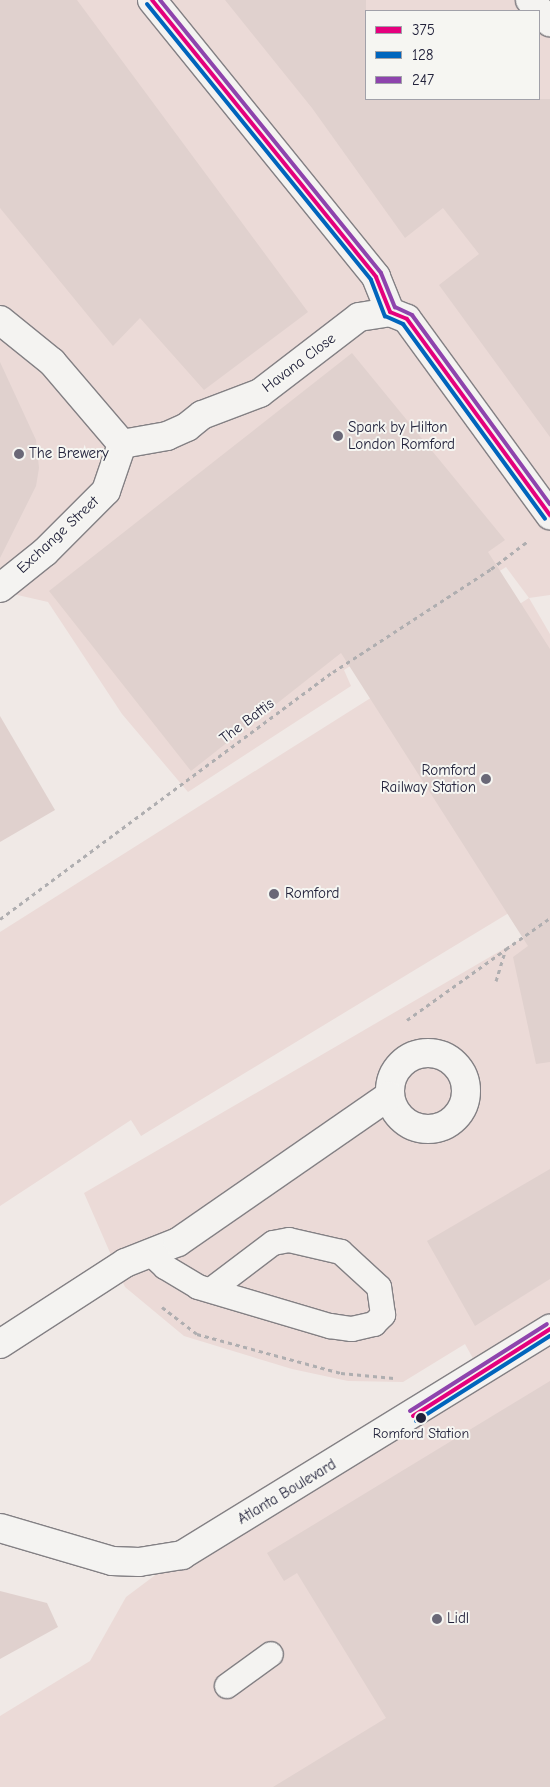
<!DOCTYPE html>
<html>
<head>
<meta charset="utf-8">
<style>
  body { margin:0 }
  #map { position:relative; width:550px; height:1787px; overflow:hidden; background:#f0e9e6; font-family:"Comic Neue",sans-serif }
  div>[style] { position:absolute }
  .built>* { inset:0; background:#ebdad7 }
  .building>* { inset:0; background:#e0d1ce }
  .path>* { height:3px; margin-top:-1.5px; transform-origin:0; background:repeating-linear-gradient(90deg,#afaeb0 0 4px,transparent 0 8px) }
  .roads { filter:drop-shadow(1px 0 #838084) drop-shadow(-1px 0 #838084) drop-shadow(0 1px #838084) drop-shadow(0 -1px #838084) }
  .service>* { height:24px; margin:-12px; padding:0 12px; transform-origin:12px; border-radius:12px; background:#f4f3f1 }
  .minor>* { height:28px; margin:-14px; padding:0 14px; transform-origin:14px; border-radius:14px; background:#f4f3f1 }
  .minor>.ring { margin:-14px; padding:0; box-sizing:content-box; background:none; border:28px solid #f4f3f1; border-radius:50% }
  .bus-1>* { height:4px; margin:-2px; padding:0 2px; transform-origin:2px; border-radius:2px; background:#e5007d }
  .bus-2>* { height:4px; margin:-2px; padding:0 2px; transform-origin:2px; border-radius:2px; background:#0065bd }
  .bus-3>* { height:4px; margin:-2px; padding:0 2px; transform-origin:2px; border-radius:2px; background:#8e44ad }
  .dots>* { width:14px; height:14px; translate:-50% -50%; box-sizing:border-box; border:2px solid #f6f6f2; border-radius:50% }
  span { translate:-50% -50%; white-space:nowrap; text-align:center; line-height:1.15; -webkit-text-stroke:4px #f6f6f2; paint-order:stroke }
  .bus-label { font-size:14px; color:#22223b }
  .street-label { font-size:15px; color:#22223b }
  .poi-label { font-size:15px; color:#22223b }
  .left { translate:0 -50%; text-align:left }
  .right { translate:-100% -50%; text-align:right }
  .legend { position:absolute; left:365px; top:10px; width:175px; height:90px; box-sizing:border-box; background:#f6f6f2; border:1px solid #a1a1a9; margin:0; padding:6px 9px; list-style:none; font-size:15px; color:#22223b }
  .legend li { display:flex; align-items:center; gap:10px; height:25px }
  .legend b { width:25px; border:1px solid #a1a1a9 }
</style>
</head>
<body>
<div id="map">
  <div class="built">
    <div style="clip-path:polygon(evenodd,0 0,550px 0,550px 595px,529px 598px,550px 634px,550px 888px,141px 1136px,131px 1120px,0 1206px,0 932px,529px 598px,506px 567px,344px 670px,351px 686px,188px 792px,122px 714px,48px 602px,0 591px,0 0,366px 11px,539px 11px,539px 99px,366px 99px,366px 11px)"></div>
    <div style="clip-path:polygon(550px 922px,550px 1787px,0 1787px,0 1716px,90px 1661px,126px 1597px,182px 1555px,485px 1380px,465px 1344px,403px 1382px,348px 1381px,292px 1369px,184px 1336px,125px 1287px,84px 1193px)"></div>
  </div>
  <div class="building">
    <div style="clip-path:polygon(0 0,77px 0,308px 312px,204px 390px,140px 318px,113px 346px,0 208px)"></div>
    <div style="clip-path:polygon(225px 0,366px 0,366px 99px,550px 99px,550px 437px,439px 285px,479px 254px,443px 208px,405px 238px,312px 108px)"></div>
    <div style="clip-path:polygon(352px 353px,505px 540px,488px 552px,550px 649px,550px 1062px,536px 1064px,513px 957px,528px 946px,341px 653px,191px 771px,49px 591px)"></div>
    <div style="clip-path:polygon(0 362px,36px 440px,39px 468px,36px 486px,0 558px)"></div>
    <div style="clip-path:polygon(0 716px,55px 810px,0 842px)"></div>
    <div style="clip-path:polygon(550px 1169px,550px 1279px,475px 1326px,427px 1241px)"></div>
    <div style="clip-path:polygon(550px 1381px,550px 1787px,273px 1787px,386px 1718px,297px 1573px,284px 1581px,267px 1553px)"></div>
    <div style="clip-path:polygon(0 1591px,47px 1603px,58px 1627px,0 1659px)"></div>
  </div>
  <div class="path">
    <div style="left:0;top:919px;width:415px;rotate:-36.6deg"></div>
    <div style="left:333px;top:672px;width:189px;rotate:-33.1deg"></div>
    <div style="left:491px;top:569px;width:46px;rotate:-37.1deg"></div>
    <div style="left:496px;top:981px;width:34px;rotate:-73deg"></div>
    <div style="left:506px;top:949px;width:54px;rotate:-35.2deg"></div>
    <div style="left:407px;top:1020px;width:122px;rotate:-35.6deg"></div>
    <div style="left:162px;top:1307px;width:44px;rotate:37.6deg"></div>
    <div style="left:197px;top:1334px;width:149px;rotate:15.2deg"></div>
    <div style="left:341px;top:1373px;width:53px;rotate:5.4deg"></div>
  </div>
  <div class="roads">
    <div class="service">
      <div style="left:149px;top:1252px;width:22px;rotate:43deg"></div>
      <div style="left:165px;top:1267px;width:39px;rotate:31deg"></div>
      <div style="left:198px;top:1287px;width:138px;rotate:16.5deg"></div>
      <div style="left:330px;top:1326px;width:22px;rotate:8deg"></div>
      <div style="left:352px;top:1329px;width:23px;rotate:-13deg"></div>
      <div style="left:374px;top:1324px;width:13px;rotate:-45deg"></div>
      <div style="left:383px;top:1315px;width:28px;rotate:-98deg"></div>
      <div style="left:379px;top:1287px;width:52px;rotate:-137.4deg"></div>
      <div style="left:341px;top:1252px;width:53px;rotate:-167deg"></div>
      <div style="left:289px;top:1240px;width:16px;rotate:169deg"></div>
      <div style="left:273px;top:1243px;width:78px;rotate:142.8deg"></div>
      <div style="left:227px;top:1686px;width:54px;rotate:-36deg"></div>
    </div>
    <div class="minor">
      <div style="left:152px;top:0;width:356px;rotate:51deg"></div>
      <div style="left:376px;top:277px;width:38px;rotate:68deg"></div>
      <div style="left:530px;top:0;width:30px;rotate:48deg"></div>
      <div style="left:0;top:320px;width:67px;rotate:38.9deg"></div>
      <div style="left:52px;top:362px;width:108px;rotate:49.5deg"></div>
      <div style="left:122px;top:444px;width:46px;rotate:-10.1deg"></div>
      <div style="left:167px;top:436px;width:22px;rotate:-24deg"></div>
      <div style="left:187px;top:427px;width:19px;rotate:-39deg"></div>
      <div style="left:202px;top:415px;width:62px;rotate:-20.8deg"></div>
      <div style="left:260px;top:393px;width:125px;rotate:-37.5deg"></div>
      <div style="left:359px;top:317px;width:31px;rotate:-9deg"></div>
      <div style="left:390px;top:312px;width:18px;rotate:22deg"></div>
      <div style="left:407px;top:319px;width:243px;rotate:53.9deg"></div>
      <div style="left:0;top:588px;width:58px;rotate:-38.7deg"></div>
      <div style="left:45px;top:552px;width:86px;rotate:-45deg"></div>
      <div style="left:106px;top:491px;width:50px;rotate:-71.2deg"></div>
      <div class="ring" style="left:390px;top:1053px;width:48px;height:48px"></div>
      <div style="left:0;top:1344px;width:149px;rotate:-32.9deg"></div>
      <div style="left:125px;top:1263px;width:57px;rotate:-21.6deg"></div>
      <div style="left:178px;top:1242px;width:257px;rotate:-34.7deg"></div>
      <div style="left:0;top:1528px;width:117px;rotate:16.4deg"></div>
      <div style="left:112px;top:1561px;width:27px;rotate:2deg"></div>
      <div style="left:139px;top:1562px;width:44px;rotate:-9.2deg"></div>
      <div style="left:182px;top:1555px;width:432px;rotate:-31.6deg"></div>
    </div>
  </div>
  <div class="bus-1">
    <div style="left:152px;top:0;width:356px;rotate:51deg"></div>
    <div style="left:376px;top:277px;width:38px;rotate:68deg"></div>
    <div style="left:390px;top:312px;width:18px;rotate:22deg"></div>
    <div style="left:407px;top:319px;width:243px;rotate:53.9deg"></div>
    <div style="left:413px;top:1416px;width:162px;rotate:-32.4deg"></div>
  </div>
  <div class="bus-2">
    <div style="left:147px;top:4px;width:355px;rotate:50.9deg"></div>
    <div style="left:371px;top:280px;width:39px;rotate:69deg"></div>
    <div style="left:385px;top:316px;width:20px;rotate:24deg"></div>
    <div style="left:403px;top:324px;width:241px;rotate:53.9deg"></div>
    <div style="left:416px;top:1421px;width:159px;rotate:-32.4deg"></div>
  </div>
  <div class="bus-3">
    <div style="left:160px;top:0;width:351px;rotate:51deg"></div>
    <div style="left:381px;top:273px;width:37px;rotate:68deg"></div>
    <div style="left:395px;top:307px;width:19px;rotate:25deg"></div>
    <div style="left:412px;top:315px;width:234px;rotate:53.9deg"></div>
    <div style="left:410px;top:1411px;width:162px;rotate:-32.4deg"></div>
  </div>
  <div class="dots">
    <div style="left:338px;top:436px;background:#6a6877"></div>
    <div style="left:19px;top:454px;background:#6a6877"></div>
    <div style="left:486px;top:779px;background:#6a6877"></div>
    <div style="left:274px;top:894px;background:#6a6877"></div>
    <div style="left:421px;top:1418px;background:#22223b"></div>
    <div style="left:437px;top:1619px;background:#6a6877"></div>
  </div>
  <div class="bus-label">
    <span style="left:421px;top:1434px">Romford Station</span>
  </div>
  <div class="street-label">
    <span style="left:299px;top:363px;rotate:-37deg">Havana Close</span>
    <span style="left:58px;top:535px;rotate:-43deg">Exchange Street</span>
    <span style="left:247px;top:721px;rotate:-37deg">The Battis</span>
    <span style="left:287px;top:1492px;rotate:-31deg">Atlanta Boulevard</span>
  </div>
  <div class="poi-label">
    <span class="left" style="left:348px;top:436px">Spark by Hilton<br>London Romford</span>
    <span class="left" style="left:29px;top:454px">The Brewery</span>
    <span class="right" style="left:476px;top:779px">Romford<br>Railway Station</span>
    <span class="left" style="left:285px;top:894px">Romford</span>
    <span class="left" style="left:447px;top:1619px">Lidl</span>
  </div>
  <ul class="legend">
  <li><b style="height:6px;background:#e5007d"></b>375</li>
  <li><b style="height:6px;background:#0065bd"></b>128</li>
  <li><b style="height:6px;background:#8e44ad"></b>247</li>
  </ul>
</div>
</body>
</html>
